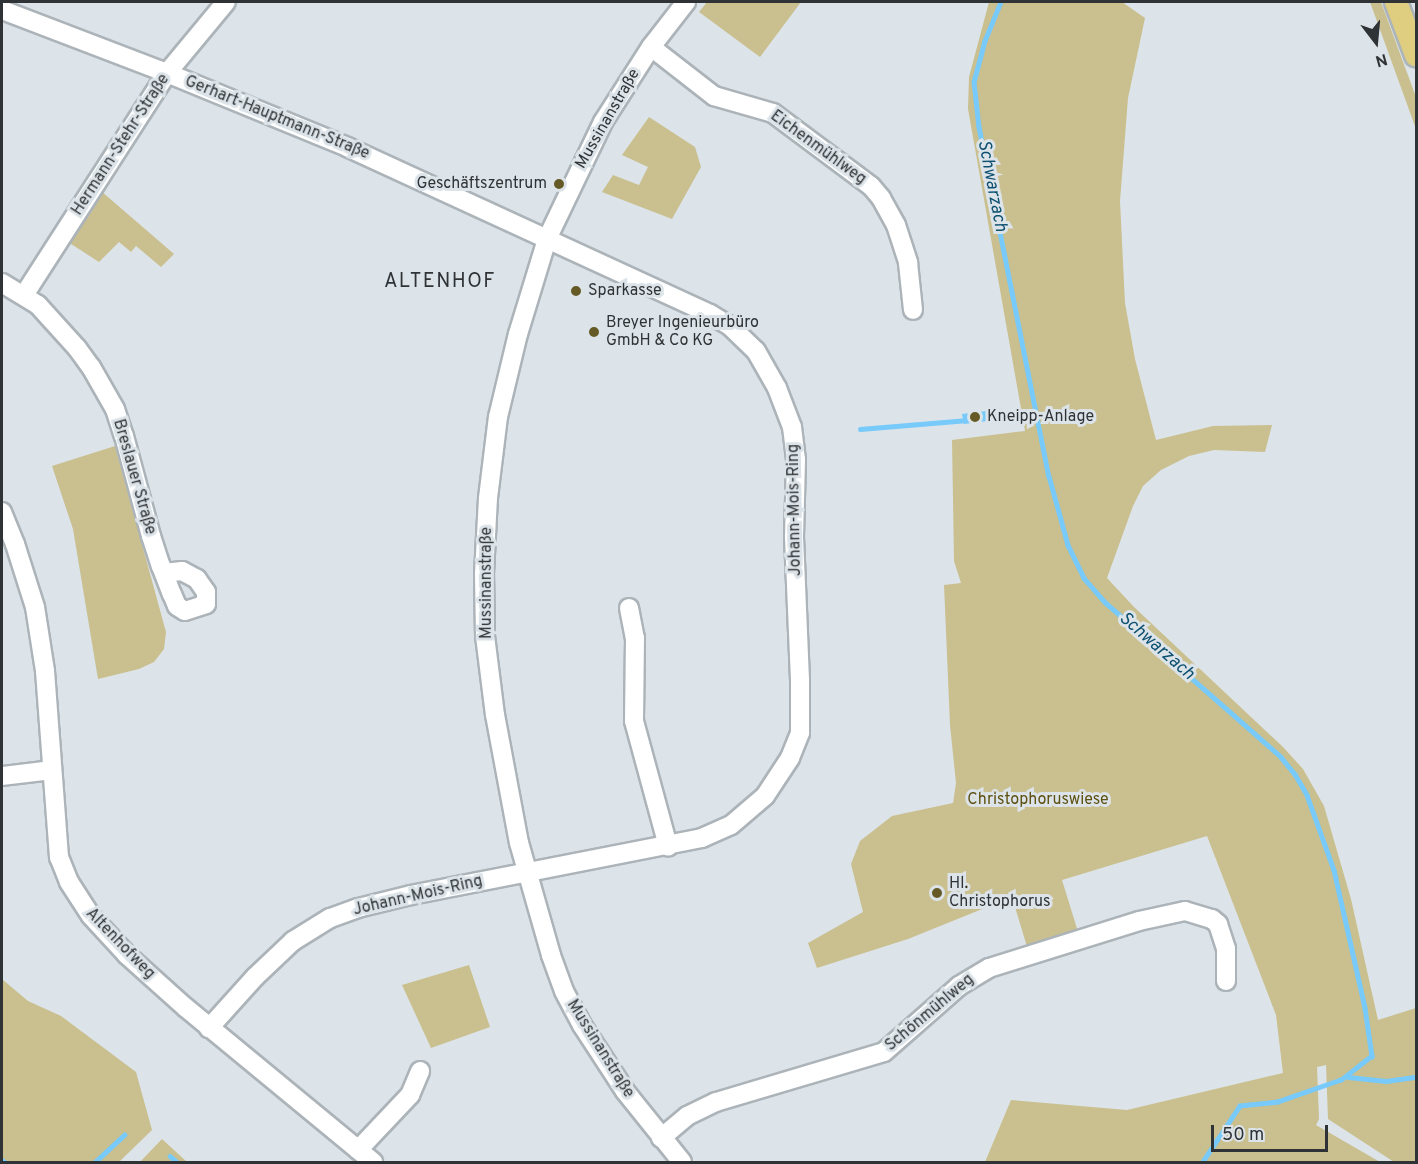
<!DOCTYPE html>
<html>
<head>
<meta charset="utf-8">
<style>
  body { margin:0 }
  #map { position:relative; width:1418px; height:1164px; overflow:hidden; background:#dce4e9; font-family:Overpass,sans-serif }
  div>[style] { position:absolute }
  .green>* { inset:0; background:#cabf8e }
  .water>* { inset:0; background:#77cafa }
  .stream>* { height:4.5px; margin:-2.25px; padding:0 2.25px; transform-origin:2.25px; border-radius:2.25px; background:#77cafa }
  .roads { filter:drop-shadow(2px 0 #acb4b9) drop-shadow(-2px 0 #acb4b9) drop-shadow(0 2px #acb4b9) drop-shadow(0 -2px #acb4b9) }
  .minor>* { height:18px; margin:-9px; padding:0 9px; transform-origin:9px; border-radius:9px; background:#fff }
  .major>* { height:22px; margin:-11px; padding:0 11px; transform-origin:11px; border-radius:11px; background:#dfce80 }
  .dots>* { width:16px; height:16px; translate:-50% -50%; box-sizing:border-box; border:3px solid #dce4e9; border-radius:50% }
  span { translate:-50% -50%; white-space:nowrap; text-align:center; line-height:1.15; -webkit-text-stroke:6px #dce4e9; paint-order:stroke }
  .street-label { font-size:16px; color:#303336 }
  .poi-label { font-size:16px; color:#303336 }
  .right { translate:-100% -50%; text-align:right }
  .left { translate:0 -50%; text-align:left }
  .park-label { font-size:16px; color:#5e5010 }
  .water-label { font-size:18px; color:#0d5070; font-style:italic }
  .quarter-label { font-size:20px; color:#303336; letter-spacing:1.5px }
  .frame { position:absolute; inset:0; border:3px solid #303336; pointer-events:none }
  .north { position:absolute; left:1346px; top:12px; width:60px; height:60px; -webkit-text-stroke:4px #dce4e9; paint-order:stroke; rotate:164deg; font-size:16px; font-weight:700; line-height:24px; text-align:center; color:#303336 }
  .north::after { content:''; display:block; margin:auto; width:21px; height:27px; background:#303336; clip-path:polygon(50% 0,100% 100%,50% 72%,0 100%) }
  .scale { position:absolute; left:1211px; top:1125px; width:117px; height:27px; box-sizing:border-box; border:3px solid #303336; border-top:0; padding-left:8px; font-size:18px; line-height:21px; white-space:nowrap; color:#303336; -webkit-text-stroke:4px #dce4e9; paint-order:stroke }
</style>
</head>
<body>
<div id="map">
  <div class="green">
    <div style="clip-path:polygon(707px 2px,801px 2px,760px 57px,699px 12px)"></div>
    <div style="clip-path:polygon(989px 2px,1122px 2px,1145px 18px,1128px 98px,1120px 201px,1125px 303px,1135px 359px,1156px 440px,1213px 426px,1272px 425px,1265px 452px,1214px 450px,1189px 456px,1161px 470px,1143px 486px,1133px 506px,1107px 578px,1134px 607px,1283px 747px,1303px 769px,1324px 806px,1351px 899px,1378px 1020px,1416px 1008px,1416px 1162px,1394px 1162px,1328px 1119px,1326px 1065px,1317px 1067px,1319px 1119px,1316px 1125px,1380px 1162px,985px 1162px,1011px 1100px,1127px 1110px,1283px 1073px,1276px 1015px,1207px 836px,1062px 880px,1079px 935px,1028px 950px,1012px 897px,908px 939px,817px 968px,808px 943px,863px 912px,851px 864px,860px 841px,892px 816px,953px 803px,956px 783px,950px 725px,944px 585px,961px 583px,954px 561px,952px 440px,1025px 431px,968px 109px,969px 77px)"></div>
    <div style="clip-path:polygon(1370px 2px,1381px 2px,1416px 97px,1416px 129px)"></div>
    <div style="clip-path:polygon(649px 117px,695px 147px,701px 167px,672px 219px,602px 192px,613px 175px,639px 185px,648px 167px,622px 155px)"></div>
    <div style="clip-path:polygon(101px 191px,174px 254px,161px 267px,136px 246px,131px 252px,119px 242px,99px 262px,68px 242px)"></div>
    <div style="clip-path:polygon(115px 446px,166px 632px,164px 649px,154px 662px,139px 669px,98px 679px,73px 529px,52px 466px)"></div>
    <div style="clip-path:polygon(469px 965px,490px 1027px,431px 1048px,402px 985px)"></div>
    <div style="clip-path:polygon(2px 979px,28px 1001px,61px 1016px,136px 1072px,152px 1130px,119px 1162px,2px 1162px)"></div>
    <div style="clip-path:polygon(162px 1139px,187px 1162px,140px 1162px)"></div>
  </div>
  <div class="water">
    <div style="clip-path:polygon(986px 411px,987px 421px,964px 424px,962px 414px)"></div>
  </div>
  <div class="stream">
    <div style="left:1001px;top:2px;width:42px;rotate:112.3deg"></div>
    <div style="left:985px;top:41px;width:42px;rotate:105deg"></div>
    <div style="left:974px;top:82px;width:45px;rotate:83.7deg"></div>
    <div style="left:979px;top:127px;width:356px;rotate:78.7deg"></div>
    <div style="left:1049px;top:476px;width:72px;rotate:74.6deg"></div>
    <div style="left:1068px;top:545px;width:37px;rotate:64deg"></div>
    <div style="left:1084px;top:578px;width:33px;rotate:49deg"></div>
    <div style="left:1106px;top:603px;width:233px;rotate:41.3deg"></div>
    <div style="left:1281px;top:757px;width:22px;rotate:51deg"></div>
    <div style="left:1295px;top:774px;width:24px;rotate:60deg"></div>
    <div style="left:1307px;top:795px;width:80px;rotate:70.2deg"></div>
    <div style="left:1334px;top:870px;width:141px;rotate:77.3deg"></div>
    <div style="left:1365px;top:1008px;width:49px;rotate:81.7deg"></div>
    <div style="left:1372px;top:1056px;width:39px;rotate:142deg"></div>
    <div style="left:1341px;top:1080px;width:67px;rotate:160.8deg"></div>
    <div style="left:1278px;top:1102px;width:38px;rotate:174deg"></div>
    <div style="left:1240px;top:1106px;width:67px;rotate:123.5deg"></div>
    <div style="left:982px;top:418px;width:56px;rotate:-2deg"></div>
    <div style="left:860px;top:429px;width:108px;rotate:-4.8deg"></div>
    <div style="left:1348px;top:1077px;width:38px;rotate:6deg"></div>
    <div style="left:1386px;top:1081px;width:30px;rotate:-8deg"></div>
    <div style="left:170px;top:1156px;width:9px;rotate:41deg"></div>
    <div style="left:2px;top:1160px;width:4px;rotate:34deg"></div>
    <div style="left:95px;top:1162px;width:40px;rotate:-43deg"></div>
  </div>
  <div class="roads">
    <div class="minor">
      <div style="left:2px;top:10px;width:177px;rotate:20.9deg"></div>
      <div style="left:167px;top:73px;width:195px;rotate:22.3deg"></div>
      <div style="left:347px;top:147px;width:400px;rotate:24.7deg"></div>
      <div style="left:710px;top:314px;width:23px;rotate:31deg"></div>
      <div style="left:730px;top:326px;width:36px;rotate:44deg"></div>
      <div style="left:756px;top:351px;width:43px;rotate:60.4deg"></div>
      <div style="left:777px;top:388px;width:42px;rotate:69deg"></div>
      <div style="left:792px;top:427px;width:33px;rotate:83deg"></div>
      <div style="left:796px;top:460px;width:77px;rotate:91.5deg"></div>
      <div style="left:794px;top:537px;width:143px;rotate:87.6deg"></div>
      <div style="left:800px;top:680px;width:53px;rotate:90deg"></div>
      <div style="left:800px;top:733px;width:27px;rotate:112deg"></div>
      <div style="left:790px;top:758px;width:45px;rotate:123.3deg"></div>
      <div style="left:765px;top:796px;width:45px;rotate:139.5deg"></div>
      <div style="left:731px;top:825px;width:32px;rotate:156deg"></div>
      <div style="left:702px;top:838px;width:297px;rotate:168.9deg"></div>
      <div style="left:411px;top:895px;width:55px;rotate:166.2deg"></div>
      <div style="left:358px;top:908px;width:30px;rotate:160deg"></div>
      <div style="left:330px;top:918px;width:44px;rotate:148.1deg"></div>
      <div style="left:293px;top:941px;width:52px;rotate:136.5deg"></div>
      <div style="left:255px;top:977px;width:69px;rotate:132deg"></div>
      <div style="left:651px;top:47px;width:80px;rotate:37.9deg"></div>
      <div style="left:714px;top:96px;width:61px;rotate:16.1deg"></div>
      <div style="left:773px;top:113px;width:122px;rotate:36.7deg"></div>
      <div style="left:871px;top:186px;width:16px;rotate:50deg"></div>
      <div style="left:881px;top:198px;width:31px;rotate:61deg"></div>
      <div style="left:896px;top:225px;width:40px;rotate:72deg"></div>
      <div style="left:908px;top:263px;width:47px;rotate:83.9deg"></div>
      <div style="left:2px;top:283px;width:42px;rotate:31.4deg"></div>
      <div style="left:38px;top:305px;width:58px;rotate:47.8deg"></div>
      <div style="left:77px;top:348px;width:24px;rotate:54deg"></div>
      <div style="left:91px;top:367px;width:48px;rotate:60.3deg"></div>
      <div style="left:115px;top:409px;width:28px;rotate:72deg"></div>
      <div style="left:124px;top:436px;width:104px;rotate:74.9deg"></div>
      <div style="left:151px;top:536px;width:32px;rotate:72deg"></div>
      <div style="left:161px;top:566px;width:30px;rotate:69deg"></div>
      <div style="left:172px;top:594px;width:13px;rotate:67deg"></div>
      <div style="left:177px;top:606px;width:9px;rotate:32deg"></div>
      <div style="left:185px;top:611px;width:22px;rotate:-18deg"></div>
      <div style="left:206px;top:604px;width:12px;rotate:-90deg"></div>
      <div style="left:206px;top:592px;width:16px;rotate:-125deg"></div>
      <div style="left:197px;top:579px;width:17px;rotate:-152deg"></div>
      <div style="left:182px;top:571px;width:18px;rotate:174deg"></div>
      <div style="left:24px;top:295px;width:264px;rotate:-57.2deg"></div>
      <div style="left:167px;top:73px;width:92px;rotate:-50.3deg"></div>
      <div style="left:2px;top:512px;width:35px;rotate:68deg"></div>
      <div style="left:15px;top:544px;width:66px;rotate:72.4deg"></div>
      <div style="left:35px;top:607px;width:65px;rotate:81.1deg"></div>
      <div style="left:45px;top:671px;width:187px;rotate:85.7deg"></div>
      <div style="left:59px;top:857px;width:27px;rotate:68deg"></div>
      <div style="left:69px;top:882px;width:40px;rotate:57.1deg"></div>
      <div style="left:91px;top:916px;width:53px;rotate:47.3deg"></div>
      <div style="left:127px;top:955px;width:78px;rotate:41.9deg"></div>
      <div style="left:185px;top:1007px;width:244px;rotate:39.5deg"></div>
      <div style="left:629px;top:608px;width:31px;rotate:79deg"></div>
      <div style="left:635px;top:638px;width:83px;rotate:90.7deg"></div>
      <div style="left:634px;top:721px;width:130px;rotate:74.8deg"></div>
      <div style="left:2px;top:776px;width:50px;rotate:-6.8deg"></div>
      <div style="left:661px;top:1138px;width:34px;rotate:-40deg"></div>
      <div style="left:687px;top:1116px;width:32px;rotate:-26deg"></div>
      <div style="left:716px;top:1102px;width:175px;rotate:-16.6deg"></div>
      <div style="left:884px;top:1052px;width:100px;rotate:-41.3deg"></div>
      <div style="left:959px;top:986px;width:35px;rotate:-31deg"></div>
      <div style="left:989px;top:968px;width:157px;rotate:-17.4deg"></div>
      <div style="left:1139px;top:921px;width:47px;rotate:-12.3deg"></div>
      <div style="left:1185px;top:911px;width:28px;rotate:17deg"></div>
      <div style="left:1212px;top:919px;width:8px;rotate:40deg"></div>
      <div style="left:1218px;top:924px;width:26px;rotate:72deg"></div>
      <div style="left:1226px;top:949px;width:32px;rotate:90deg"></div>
      <div style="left:358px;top:1150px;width:76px;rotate:-46.6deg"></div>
      <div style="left:410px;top:1095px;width:26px;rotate:-67deg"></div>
      <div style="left:682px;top:1162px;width:91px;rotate:-128.8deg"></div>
      <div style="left:625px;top:1091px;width:79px;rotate:-123.1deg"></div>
      <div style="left:582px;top:1025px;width:38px;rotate:-118deg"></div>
      <div style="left:564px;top:991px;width:38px;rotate:-110deg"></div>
      <div style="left:551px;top:955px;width:116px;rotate:-105.9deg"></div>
      <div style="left:519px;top:843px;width:130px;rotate:-100.6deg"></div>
      <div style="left:495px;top:715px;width:80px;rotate:-97.2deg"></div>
      <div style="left:485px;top:636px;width:62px;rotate:-90.9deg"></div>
      <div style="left:484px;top:574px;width:76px;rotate:-87deg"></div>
      <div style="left:488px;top:498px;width:82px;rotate:-83deg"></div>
      <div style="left:498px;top:417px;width:85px;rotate:-76.5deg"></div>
      <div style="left:518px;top:334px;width:99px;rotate:-73deg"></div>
      <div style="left:547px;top:239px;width:130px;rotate:-64.4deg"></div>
      <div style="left:603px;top:122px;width:89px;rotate:-57.4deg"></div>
      <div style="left:651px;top:47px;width:57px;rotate:-52.1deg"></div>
    </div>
    <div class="major">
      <div style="left:1396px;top:2px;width:57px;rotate:69.3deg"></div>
    </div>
  </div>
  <div class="dots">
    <div style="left:559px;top:184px;background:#655a26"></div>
    <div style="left:576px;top:291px;background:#655a26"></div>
    <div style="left:594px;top:332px;background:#655a26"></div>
    <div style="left:975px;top:417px;background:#655a26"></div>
    <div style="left:937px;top:893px;background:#655a26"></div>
  </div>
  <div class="street-label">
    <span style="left:277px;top:118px;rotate:22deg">Gerhart-Hauptmann-Straße</span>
    <span style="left:608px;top:119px;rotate:-60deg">Mussinanstraße</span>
    <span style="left:121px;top:145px;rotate:-57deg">Hermann-Stehr-Straße</span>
    <span style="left:818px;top:148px;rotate:36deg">Eichenmühlweg</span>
    <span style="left:134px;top:477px;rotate:74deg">Breslauer Straße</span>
    <span style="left:795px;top:510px;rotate:-91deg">Johann-Mois-Ring</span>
    <span style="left:487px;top:583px;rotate:-90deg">Mussinanstraße</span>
    <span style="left:418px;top:896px;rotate:-13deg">Johann-Mois-Ring</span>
    <span style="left:120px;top:944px;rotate:46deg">Altenhofweg</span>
    <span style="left:930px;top:1013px;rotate:-40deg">Schönmühlweg</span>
    <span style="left:600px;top:1049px;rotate:58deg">Mussinanstraße</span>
  </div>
  <div class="poi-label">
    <span class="right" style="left:547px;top:184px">Geschäftszentrum</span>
    <span class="left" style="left:588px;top:291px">Sparkasse</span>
    <span class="left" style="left:606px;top:332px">Breyer Ingenieurbüro<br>GmbH &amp; Co KG</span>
    <span class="left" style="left:987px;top:417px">Kneipp-Anlage</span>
    <span class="left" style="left:949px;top:893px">Hl.<br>Christophorus</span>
  </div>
  <div class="park-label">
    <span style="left:1038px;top:800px">Christophoruswiese</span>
  </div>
  <div class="water-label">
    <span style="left:991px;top:186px;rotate:79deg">Schwarzach</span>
    <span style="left:1156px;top:647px;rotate:41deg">Schwarzach</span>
  </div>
  <div class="quarter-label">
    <span style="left:440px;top:282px">ALTENHOF</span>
  </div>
  <div class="frame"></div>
  <div class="north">N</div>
  <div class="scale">50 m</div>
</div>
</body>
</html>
